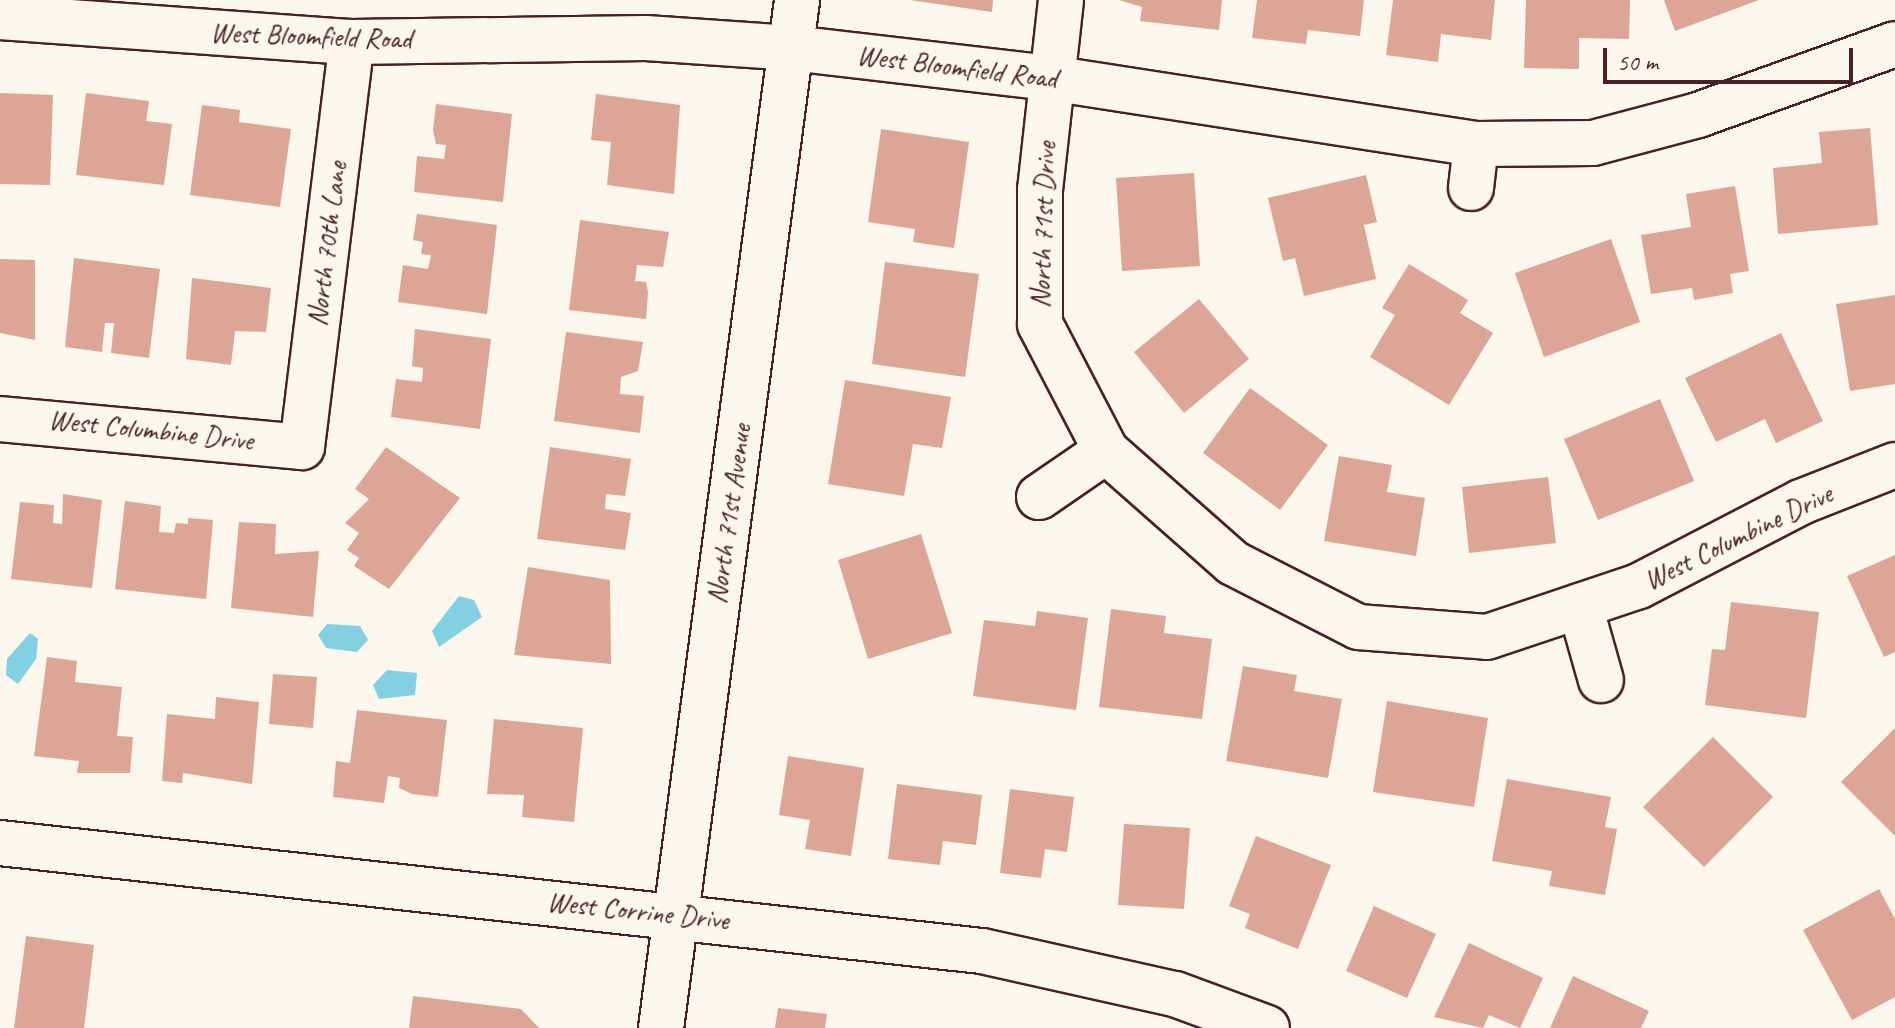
<!DOCTYPE html>
<html>
<head>
<meta charset="utf-8">
<style>
  body { margin:0 }
  #map { position:relative; width:1895px; height:1028px; overflow:hidden; background:#fbf7ec; font-family:Caveat,sans-serif }
  div>[style] { position:absolute }
  .water>* { inset:0; background:#83d0e2 }
  .building>* { inset:0; background:#dda596 }
  .roads { filter:drop-shadow(2px 0 #4a1f2b) drop-shadow(-2px 0 #4a1f2b) drop-shadow(0 2px #4a1f2b) drop-shadow(0 -2px #4a1f2b) }
  .minor>* { height:44px; margin:-22px; padding:0 22px; transform-origin:22px; border-radius:22px; background:#fbf7ec }
  span { translate:-50% -50%; white-space:nowrap; text-align:center; line-height:1.15; -webkit-text-stroke:8px #fbf7ec; paint-order:stroke }
  .street-label { font-size:28px; color:#4a1f2b }
  .scale { position:absolute; left:1603px; top:48px; width:250px; height:36px; box-sizing:border-box; border:4px solid #4a1f2b; border-top:0; padding-left:10px; font-size:24px; line-height:28px; white-space:nowrap; color:#4a1f2b; -webkit-text-stroke:6px #fbf7ec; paint-order:stroke }
</style>
</head>
<body>
<div id="map">
  <div class="water">
    <div style="clip-path:polygon(459px 596px,474px 600px,482px 617px,439px 647px,432px 631px)"></div>
    <div style="clip-path:polygon(327px 624px,360px 626px,368px 640px,357px 652px,326px 648px,318px 635px)"></div>
    <div style="clip-path:polygon(30px 633px,38px 639px,36px 659px,18px 684px,6px 675px,7px 659px)"></div>
    <div style="clip-path:polygon(387px 670px,417px 673px,415px 695px,379px 699px,373px 685px)"></div>
  </div>
  <div class="building">
    <div style="clip-path:polygon(910px 0,993px 0,992px 12px)"></div>
    <div style="clip-path:polygon(1119px 0,1222px 0,1219px 30px,1140px 21px,1142px 7px)"></div>
    <div style="clip-path:polygon(1257px 0,1364px 0,1360px 36px,1308px 30px,1306px 44px,1252px 38px)"></div>
    <div style="clip-path:polygon(1393px 0,1495px 0,1491px 40px,1441px 34px,1438px 62px,1386px 55px)"></div>
    <div style="clip-path:polygon(1526px 0,1630px 0,1629px 39px,1579px 38px,1579px 69px,1524px 68px)"></div>
    <div style="clip-path:polygon(1664px 0,1759px 0,1675px 31px)"></div>
    <div style="clip-path:polygon(0 93px,53px 95px,50px 185px,0 184px)"></div>
    <div style="clip-path:polygon(86px 93px,149px 101px,146px 121px,172px 124px,164px 185px,76px 175px)"></div>
    <div style="clip-path:polygon(596px 94px,680px 105px,674px 194px,607px 185px,611px 142px,591px 140px)"></div>
    <div style="clip-path:polygon(436px 104px,512px 114px,503px 202px,414px 192px,417px 156px,444px 159px,446px 145px,436px 144px,433px 130px)"></div>
    <div style="clip-path:polygon(202px 105px,240px 110px,239px 122px,291px 129px,280px 207px,190px 195px)"></div>
    <div style="clip-path:polygon(1870px 128px,1878px 225px,1778px 234px,1773px 168px,1822px 163px,1819px 132px)"></div>
    <div style="clip-path:polygon(881px 129px,969px 142px,954px 248px,913px 242px,915px 229px,868px 222px)"></div>
    <div style="clip-path:polygon(1194px 173px,1200px 266px,1122px 271px,1116px 178px)"></div>
    <div style="clip-path:polygon(1366px 175px,1377px 222px,1364px 225px,1376px 279px,1304px 296px,1295px 258px,1283px 261px,1268px 198px)"></div>
    <div style="clip-path:polygon(1735px 186px,1749px 271px,1730px 274px,1733px 293px,1694px 300px,1692px 288px,1651px 294px,1641px 235px,1691px 227px,1686px 194px)"></div>
    <div style="clip-path:polygon(417px 214px,497px 225px,487px 314px,398px 302px,403px 265px,428px 269px,431px 255px,421px 254px,423px 242px,413px 240px)"></div>
    <div style="clip-path:polygon(580px 220px,669px 232px,663px 267px,637px 265px,635px 281px,646px 282px,648px 292px,646px 319px,569px 310px)"></div>
    <div style="clip-path:polygon(1611px 239px,1640px 322px,1544px 357px,1515px 273px)"></div>
    <div style="clip-path:polygon(74px 258px,160px 269px,149px 358px,111px 353px,114px 323px,105px 323px,102px 352px,65px 347px)"></div>
    <div style="clip-path:polygon(0 259px,35px 260px,35px 340px,0 333px)"></div>
    <div style="clip-path:polygon(885px 262px,979px 274px,965px 377px,872px 364px)"></div>
    <div style="clip-path:polygon(1409px 264px,1468px 300px,1460px 313px,1493px 333px,1449px 405px,1370px 357px,1395px 315px,1382px 308px)"></div>
    <div style="clip-path:polygon(192px 278px,271px 288px,266px 332px,235px 331px,231px 365px,186px 359px)"></div>
    <div style="clip-path:polygon(1895px 295px,1895px 384px,1850px 391px,1836px 304px)"></div>
    <div style="clip-path:polygon(1199px 299px,1249px 359px,1184px 413px,1134px 352px)"></div>
    <div style="clip-path:polygon(415px 329px,491px 339px,480px 429px,391px 417px,396px 379px,422px 382px,423px 368px,412px 366px)"></div>
    <div style="clip-path:polygon(566px 332px,643px 342px,638px 371px,621px 377px,620px 394px,644px 396px,640px 433px,554px 421px)"></div>
    <div style="clip-path:polygon(1781px 333px,1823px 421px,1776px 443px,1765px 419px,1716px 442px,1685px 378px)"></div>
    <div style="clip-path:polygon(845px 380px,951px 397px,942px 448px,913px 444px,904px 496px,828px 484px)"></div>
    <div style="clip-path:polygon(1250px 388px,1328px 445px,1280px 510px,1203px 453px)"></div>
    <div style="clip-path:polygon(1660px 399px,1694px 481px,1598px 520px,1564px 439px)"></div>
    <div style="clip-path:polygon(386px 447px,460px 498px,389px 589px,354px 566px,359px 558px,347px 550px,359px 533px,345px 523px,369px 499px,355px 489px)"></div>
    <div style="clip-path:polygon(550px 447px,631px 459px,625px 496px,606px 494px,605px 509px,631px 513px,625px 550px,537px 539px)"></div>
    <div style="clip-path:polygon(1339px 456px,1392px 465px,1387px 492px,1425px 498px,1416px 556px,1324px 541px)"></div>
    <div style="clip-path:polygon(1548px 477px,1556px 543px,1469px 553px,1462px 487px)"></div>
    <div style="clip-path:polygon(63px 494px,102px 500px,92px 588px,11px 579px,20px 502px,54px 505px,53px 523px,62px 524px)"></div>
    <div style="clip-path:polygon(125px 501px,161px 506px,159px 532px,174px 533px,176px 523px,188px 524px,188px 518px,213px 520px,206px 599px,115px 589px)"></div>
    <div style="clip-path:polygon(239px 522px,276px 524px,275px 554px,319px 551px,313px 617px,231px 608px)"></div>
    <div style="clip-path:polygon(921px 534px,952px 633px,868px 659px,838px 560px)"></div>
    <div style="clip-path:polygon(1895px 555px,1895px 652px,1884px 657px,1847px 576px)"></div>
    <div style="clip-path:polygon(528px 567px,610px 580px,611px 664px,514px 655px)"></div>
    <div style="clip-path:polygon(1731px 602px,1819px 612px,1806px 718px,1705px 705px,1712px 649px,1725px 650px)"></div>
    <div style="clip-path:polygon(1111px 609px,1166px 616px,1164px 633px,1212px 639px,1202px 719px,1099px 707px)"></div>
    <div style="clip-path:polygon(1037px 611px,1088px 618px,1076px 710px,973px 696px,984px 620px,1035px 626px)"></div>
    <div style="clip-path:polygon(47px 657px,77px 661px,75px 682px,122px 687px,117px 736px,133px 737px,130px 773px,77px 773px,79px 761px,34px 756px)"></div>
    <div style="clip-path:polygon(1243px 666px,1297px 675px,1294px 691px,1342px 699px,1328px 778px,1226px 761px)"></div>
    <div style="clip-path:polygon(273px 674px,317px 677px,313px 728px,269px 724px)"></div>
    <div style="clip-path:polygon(216px 697px,259px 702px,252px 784px,183px 773px,182px 783px,162px 781px,167px 714px,215px 719px)"></div>
    <div style="clip-path:polygon(1387px 701px,1488px 718px,1474px 807px,1373px 792px)"></div>
    <div style="clip-path:polygon(357px 710px,447px 720px,438px 797px,412px 794px,399px 788px,400px 778px,388px 776px,384px 803px,333px 797px,336px 761px,350px 763px)"></div>
    <div style="clip-path:polygon(494px 719px,583px 728px,574px 822px,522px 817px,524px 795px,487px 794px)"></div>
    <div style="clip-path:polygon(1895px 728px,1895px 836px,1841px 782px)"></div>
    <div style="clip-path:polygon(1713px 737px,1773px 797px,1704px 867px,1643px 807px)"></div>
    <div style="clip-path:polygon(788px 756px,864px 768px,851px 856px,805px 849px,810px 820px,779px 815px)"></div>
    <div style="clip-path:polygon(1507px 779px,1611px 797px,1605px 827px,1617px 829px,1605px 895px,1549px 886px,1552px 871px,1492px 861px)"></div>
    <div style="clip-path:polygon(897px 784px,982px 795px,976px 845px,943px 841px,940px 865px,888px 859px)"></div>
    <div style="clip-path:polygon(1010px 789px,1074px 797px,1067px 852px,1045px 849px,1041px 878px,1000px 873px)"></div>
    <div style="clip-path:polygon(1124px 824px,1190px 828px,1184px 909px,1118px 905px)"></div>
    <div style="clip-path:polygon(1256px 836px,1331px 865px,1298px 949px,1245px 928px,1250px 914px,1229px 906px)"></div>
    <div style="clip-path:polygon(1879px 889px,1895px 919px,1895px 997px,1852px 1020px,1803px 930px)"></div>
    <div style="clip-path:polygon(1374px 906px,1436px 934px,1407px 998px,1346px 971px)"></div>
    <div style="clip-path:polygon(26px 936px,94px 945px,84px 1028px,14px 1028px)"></div>
    <div style="clip-path:polygon(1469px 943px,1543px 978px,1520px 1028px,1489px 1015px,1483px 1028px,1434px 1017px)"></div>
    <div style="clip-path:polygon(1573px 976px,1649px 1011px,1641px 1028px,1550px 1028px)"></div>
    <div style="clip-path:polygon(413px 996px,521px 1009px,539px 1028px,409px 1028px)"></div>
    <div style="clip-path:polygon(778px 1008px,827px 1014px,825px 1028px,775px 1028px)"></div>
  </div>
  <div class="roads">
    <div class="minor">
      <div style="left:1061px;top:0;width:191px;rotate:96.3deg"></div>
      <div style="left:1040px;top:190px;width:134px;rotate:90deg"></div>
      <div style="left:1040px;top:324px;width:143px;rotate:62.5deg"></div>
      <div style="left:1106px;top:451px;width:169px;rotate:41.4deg"></div>
      <div style="left:1233px;top:563px;width:140px;rotate:27.1deg"></div>
      <div style="left:1358px;top:627px;width:129px;rotate:4.4deg"></div>
      <div style="left:1487px;top:637px;width:160px;rotate:-18.5deg"></div>
      <div style="left:1639px;top:586px;width:182px;rotate:-27.4deg"></div>
      <div style="left:1801px;top:502px;width:101px;rotate:-21.5deg"></div>
      <div style="left:0;top:17px;width:353px;rotate:4.1deg"></div>
      <div style="left:352px;top:42px;width:294px;rotate:-0.8deg"></div>
      <div style="left:646px;top:38px;width:145px;rotate:3.9deg"></div>
      <div style="left:791px;top:48px;width:261px;rotate:6.6deg"></div>
      <div style="left:1050px;top:78px;width:431px;rotate:8.8deg"></div>
      <div style="left:1476px;top:144px;width:117px;rotate:-0.5deg"></div>
      <div style="left:1593px;top:143px;width:109px;rotate:-14.9deg"></div>
      <div style="left:1698px;top:115px;width:209px;rotate:-19.8deg"></div>
      <div style="left:1471px;top:188px;width:44px;rotate:-83.5deg"></div>
      <div style="left:0;top:419px;width:303px;rotate:5.3deg"></div>
      <div style="left:302px;top:447px;width:408px;rotate:-83deg"></div>
      <div style="left:1039px;top:497px;width:81px;rotate:-34.5deg"></div>
      <div style="left:1580px;top:606px;width:77px;rotate:74.2deg"></div>
      <div style="left:0;top:843px;width:988px;rotate:6.28deg"></div>
      <div style="left:982px;top:951px;width:198px;rotate:12.6deg"></div>
      <div style="left:1175px;top:994px;width:98px;rotate:20.3deg"></div>
      <div style="left:661px;top:1028px;width:1037px;rotate:-82.46deg"></div>
    </div>
  </div>
  <div class="street-label">
    <span style="left:311px;top:36px;rotate:2deg">West Bloomfield Road</span>
    <span style="left:957px;top:67px;rotate:7deg">West Bloomfield Road</span>
    <span style="left:1043px;top:225px;rotate:-88deg">North 71st Drive</span>
    <span style="left:327px;top:244px;rotate:-83deg">North 70th Lane</span>
    <span style="left:151px;top:430px;rotate:6deg">West Columbine Drive</span>
    <span style="left:729px;top:514px;rotate:-82deg">North 71st Avenue</span>
    <span style="left:1738px;top:537px;rotate:-26deg">West Columbine Drive</span>
    <span style="left:638px;top:911px;rotate:6deg">West Corrine Drive</span>
  </div>
  <div class="scale">50 m</div>
</div>
</body>
</html>
